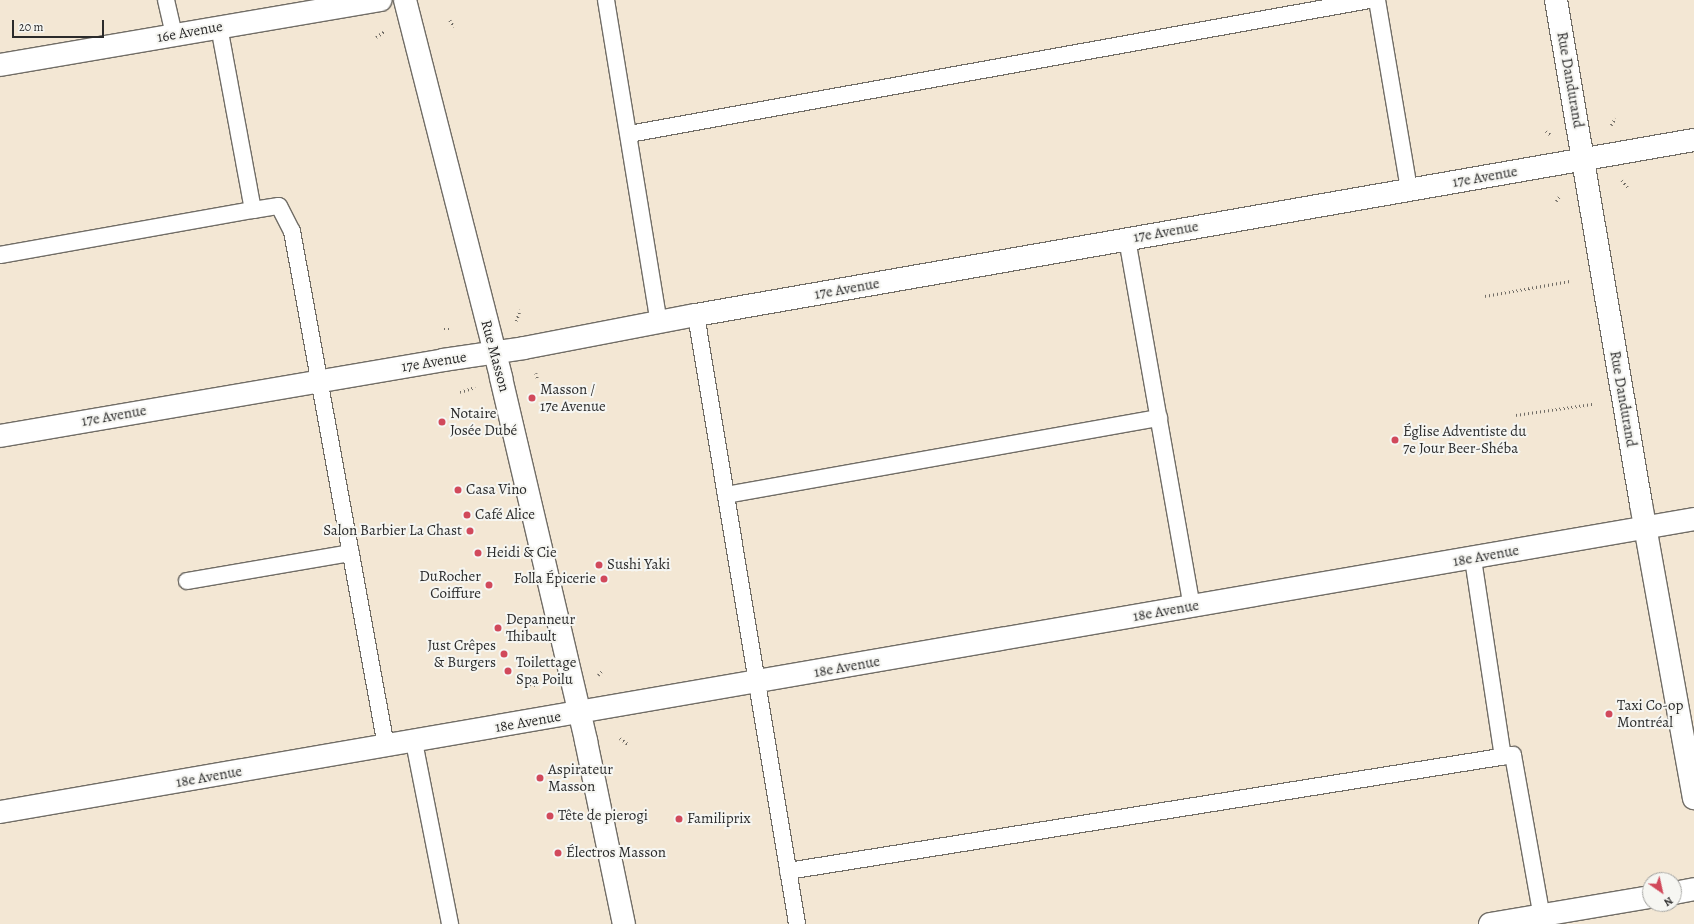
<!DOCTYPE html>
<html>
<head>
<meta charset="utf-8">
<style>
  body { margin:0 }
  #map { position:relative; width:1694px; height:924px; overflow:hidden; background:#f3e7d4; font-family:Alegreya,serif }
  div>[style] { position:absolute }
  .path>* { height:2.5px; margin-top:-1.25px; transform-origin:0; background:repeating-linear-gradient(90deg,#716d66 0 1px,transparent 0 4px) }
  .roads { filter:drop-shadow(1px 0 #716d66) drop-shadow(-1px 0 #716d66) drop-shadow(0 1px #716d66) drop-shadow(0 -1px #716d66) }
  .service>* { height:16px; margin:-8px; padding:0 8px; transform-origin:8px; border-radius:8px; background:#fff }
  .minor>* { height:22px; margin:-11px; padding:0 11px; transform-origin:11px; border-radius:11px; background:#fff }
  .tertiary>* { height:22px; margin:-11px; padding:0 11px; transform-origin:11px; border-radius:11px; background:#fff }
  .dots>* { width:11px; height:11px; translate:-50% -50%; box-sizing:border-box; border:2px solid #f6f6f2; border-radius:50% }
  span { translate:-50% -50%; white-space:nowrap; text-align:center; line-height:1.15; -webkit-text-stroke:4px #f6f6f2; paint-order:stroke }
  .street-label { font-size:15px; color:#2b2b2b }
  .poi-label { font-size:15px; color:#2b2b2b }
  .left { translate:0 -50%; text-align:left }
  .right { translate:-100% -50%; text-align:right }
  .north { position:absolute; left:1642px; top:872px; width:40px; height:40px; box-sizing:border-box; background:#f6f6f2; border:1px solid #a5a5a2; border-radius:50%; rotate:146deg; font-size:11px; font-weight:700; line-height:16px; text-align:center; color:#2b2b2b }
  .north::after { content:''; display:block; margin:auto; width:14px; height:18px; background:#d1495b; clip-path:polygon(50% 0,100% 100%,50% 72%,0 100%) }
  .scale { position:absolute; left:12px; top:20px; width:92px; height:18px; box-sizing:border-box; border:2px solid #2b2b2b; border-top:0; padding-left:5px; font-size:12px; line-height:14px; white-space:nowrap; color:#2b2b2b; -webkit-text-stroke:3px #f6f6f2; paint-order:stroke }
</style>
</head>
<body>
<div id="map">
  <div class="path">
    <div style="left:450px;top:20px;width:8px;rotate:60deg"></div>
    <div style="left:376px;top:37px;width:11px;rotate:-34deg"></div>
    <div style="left:1611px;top:125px;width:8px;rotate:-60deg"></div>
    <div style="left:1546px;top:131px;width:6px;rotate:39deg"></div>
    <div style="left:1622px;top:180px;width:11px;rotate:52deg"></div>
    <div style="left:1556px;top:201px;width:7px;rotate:-56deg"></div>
    <div style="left:1485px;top:296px;width:86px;rotate:-10deg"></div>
    <div style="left:516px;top:321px;width:12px;rotate:-70deg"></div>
    <div style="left:444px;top:329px;width:7px"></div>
    <div style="left:536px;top:373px;width:7px;rotate:74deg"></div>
    <div style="left:460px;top:392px;width:16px;rotate:-18deg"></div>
    <div style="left:1516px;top:415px;width:77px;rotate:-8.2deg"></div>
    <div style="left:598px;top:675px;width:7px;rotate:-45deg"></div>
    <div style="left:530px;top:684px;width:6px;rotate:9deg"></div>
    <div style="left:620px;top:738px;width:10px;rotate:37deg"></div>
  </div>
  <div class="roads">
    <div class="service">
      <div style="left:166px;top:0;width:36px;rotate:77deg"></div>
      <div style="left:606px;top:0;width:326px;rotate:80.7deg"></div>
      <div style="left:1377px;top:0;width:193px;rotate:80.4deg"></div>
      <div style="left:629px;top:134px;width:752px;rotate:-10.26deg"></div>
      <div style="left:253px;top:210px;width:26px;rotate:-9deg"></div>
      <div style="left:279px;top:206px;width:28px;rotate:63deg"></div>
      <div style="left:292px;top:231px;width:524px;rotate:79.66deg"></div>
      <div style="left:1127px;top:239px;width:374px;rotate:80deg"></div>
      <div style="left:0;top:255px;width:257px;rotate:-10.1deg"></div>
      <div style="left:253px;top:210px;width:186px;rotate:-100.5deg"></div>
      <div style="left:696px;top:315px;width:617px;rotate:80.58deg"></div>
      <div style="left:726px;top:495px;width:440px;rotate:-10.1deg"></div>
      <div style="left:1473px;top:559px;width:200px;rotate:81.4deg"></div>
      <div style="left:187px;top:581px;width:166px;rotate:-9.7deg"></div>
      <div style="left:414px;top:742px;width:186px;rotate:78.8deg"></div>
      <div style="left:788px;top:871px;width:734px;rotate:-9.09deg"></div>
      <div style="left:1513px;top:755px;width:172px;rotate:79.9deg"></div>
    </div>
    <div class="minor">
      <div style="left:1556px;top:0;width:511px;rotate:80.43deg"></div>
      <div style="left:1641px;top:504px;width:299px;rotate:79.8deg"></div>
      <div style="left:0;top:65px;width:386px;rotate:-9.7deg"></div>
      <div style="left:0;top:436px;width:449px;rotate:-9.7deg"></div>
      <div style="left:443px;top:360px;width:82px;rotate:-8.4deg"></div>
      <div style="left:524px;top:348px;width:175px;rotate:-10.9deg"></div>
      <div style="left:696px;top:315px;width:1013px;rotate:-9.95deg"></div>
      <div style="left:0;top:812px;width:1719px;rotate:-9.81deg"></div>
      <div style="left:1674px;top:893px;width:20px;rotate:-11deg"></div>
      <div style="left:1490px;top:924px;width:162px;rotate:-9.6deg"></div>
    </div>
    <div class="tertiary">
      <div style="left:405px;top:0;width:390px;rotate:75.7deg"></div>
      <div style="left:501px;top:378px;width:373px;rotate:76.8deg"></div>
      <div style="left:586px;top:741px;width:187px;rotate:78.3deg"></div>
    </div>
  </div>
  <div class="dots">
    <div style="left:532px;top:398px;background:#d1495b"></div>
    <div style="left:442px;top:422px;background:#d1495b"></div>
    <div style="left:1395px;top:440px;background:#d1495b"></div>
    <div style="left:458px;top:490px;background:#d1495b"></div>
    <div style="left:467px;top:515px;background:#d1495b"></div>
    <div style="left:470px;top:531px;background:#d1495b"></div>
    <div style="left:478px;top:553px;background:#d1495b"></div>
    <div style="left:599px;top:565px;background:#d1495b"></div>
    <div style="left:604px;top:579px;background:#d1495b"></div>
    <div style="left:489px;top:585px;background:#d1495b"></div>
    <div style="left:498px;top:628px;background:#d1495b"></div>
    <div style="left:504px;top:654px;background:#d1495b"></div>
    <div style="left:508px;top:671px;background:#d1495b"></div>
    <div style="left:1609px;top:714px;background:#d1495b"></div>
    <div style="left:540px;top:778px;background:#d1495b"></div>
    <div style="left:550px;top:816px;background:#d1495b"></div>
    <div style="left:679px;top:819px;background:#d1495b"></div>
    <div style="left:558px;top:853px;background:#d1495b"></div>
  </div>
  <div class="street-label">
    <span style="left:190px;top:32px;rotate:-10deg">16e Avenue</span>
    <span style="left:1570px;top:80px;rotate:80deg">Rue Dandurand</span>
    <span style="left:1485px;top:177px;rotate:-10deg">17e Avenue</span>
    <span style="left:1166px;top:232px;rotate:-10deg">17e Avenue</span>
    <span style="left:847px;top:289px;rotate:-10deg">17e Avenue</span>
    <span style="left:495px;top:356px;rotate:75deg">Rue Masson</span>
    <span style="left:434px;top:362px;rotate:-9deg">17e Avenue</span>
    <span style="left:1623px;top:399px;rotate:80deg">Rue Dandurand</span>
    <span style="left:114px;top:416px;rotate:-10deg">17e Avenue</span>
    <span style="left:1486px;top:556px;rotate:-10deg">18e Avenue</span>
    <span style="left:1166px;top:611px;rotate:-10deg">18e Avenue</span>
    <span style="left:847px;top:667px;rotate:-10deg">18e Avenue</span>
    <span style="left:528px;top:722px;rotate:-10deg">18e Avenue</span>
    <span style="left:209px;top:777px;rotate:-10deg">18e Avenue</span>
  </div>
  <div class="poi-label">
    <span class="left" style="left:540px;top:398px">Masson /<br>17e Avenue</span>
    <span class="left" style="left:450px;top:422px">Notaire<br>Josée Dubé</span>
    <span class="left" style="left:1403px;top:440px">Église Adventiste du<br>7e Jour Beer-Shéba</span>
    <span class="left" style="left:466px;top:490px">Casa Vino</span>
    <span class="left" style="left:475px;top:515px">Café Alice</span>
    <span class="right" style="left:462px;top:531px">Salon Barbier La Chast</span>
    <span class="left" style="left:486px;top:553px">Heidi &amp; Cie</span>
    <span class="left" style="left:607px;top:565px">Sushi Yaki</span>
    <span class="right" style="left:481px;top:585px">DuRocher<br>Coiffure</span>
    <span class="right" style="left:596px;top:579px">Folla Épicerie</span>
    <span class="left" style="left:506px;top:628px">Depanneur<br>Thibault</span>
    <span class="right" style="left:496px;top:654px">Just Crêpes<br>&amp; Burgers</span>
    <span class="left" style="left:516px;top:671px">Toilettage<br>Spa Poilu</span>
    <span class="left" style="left:1617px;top:714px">Taxi Co-op<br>Montréal</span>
    <span class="left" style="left:548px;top:778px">Aspirateur<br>Masson</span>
    <span class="left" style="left:558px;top:816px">Tête de pierogi</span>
    <span class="left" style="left:687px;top:819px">Familiprix</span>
    <span class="left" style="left:566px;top:853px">Électros Masson</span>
  </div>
  <div class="north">N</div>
  <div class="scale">20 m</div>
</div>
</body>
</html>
